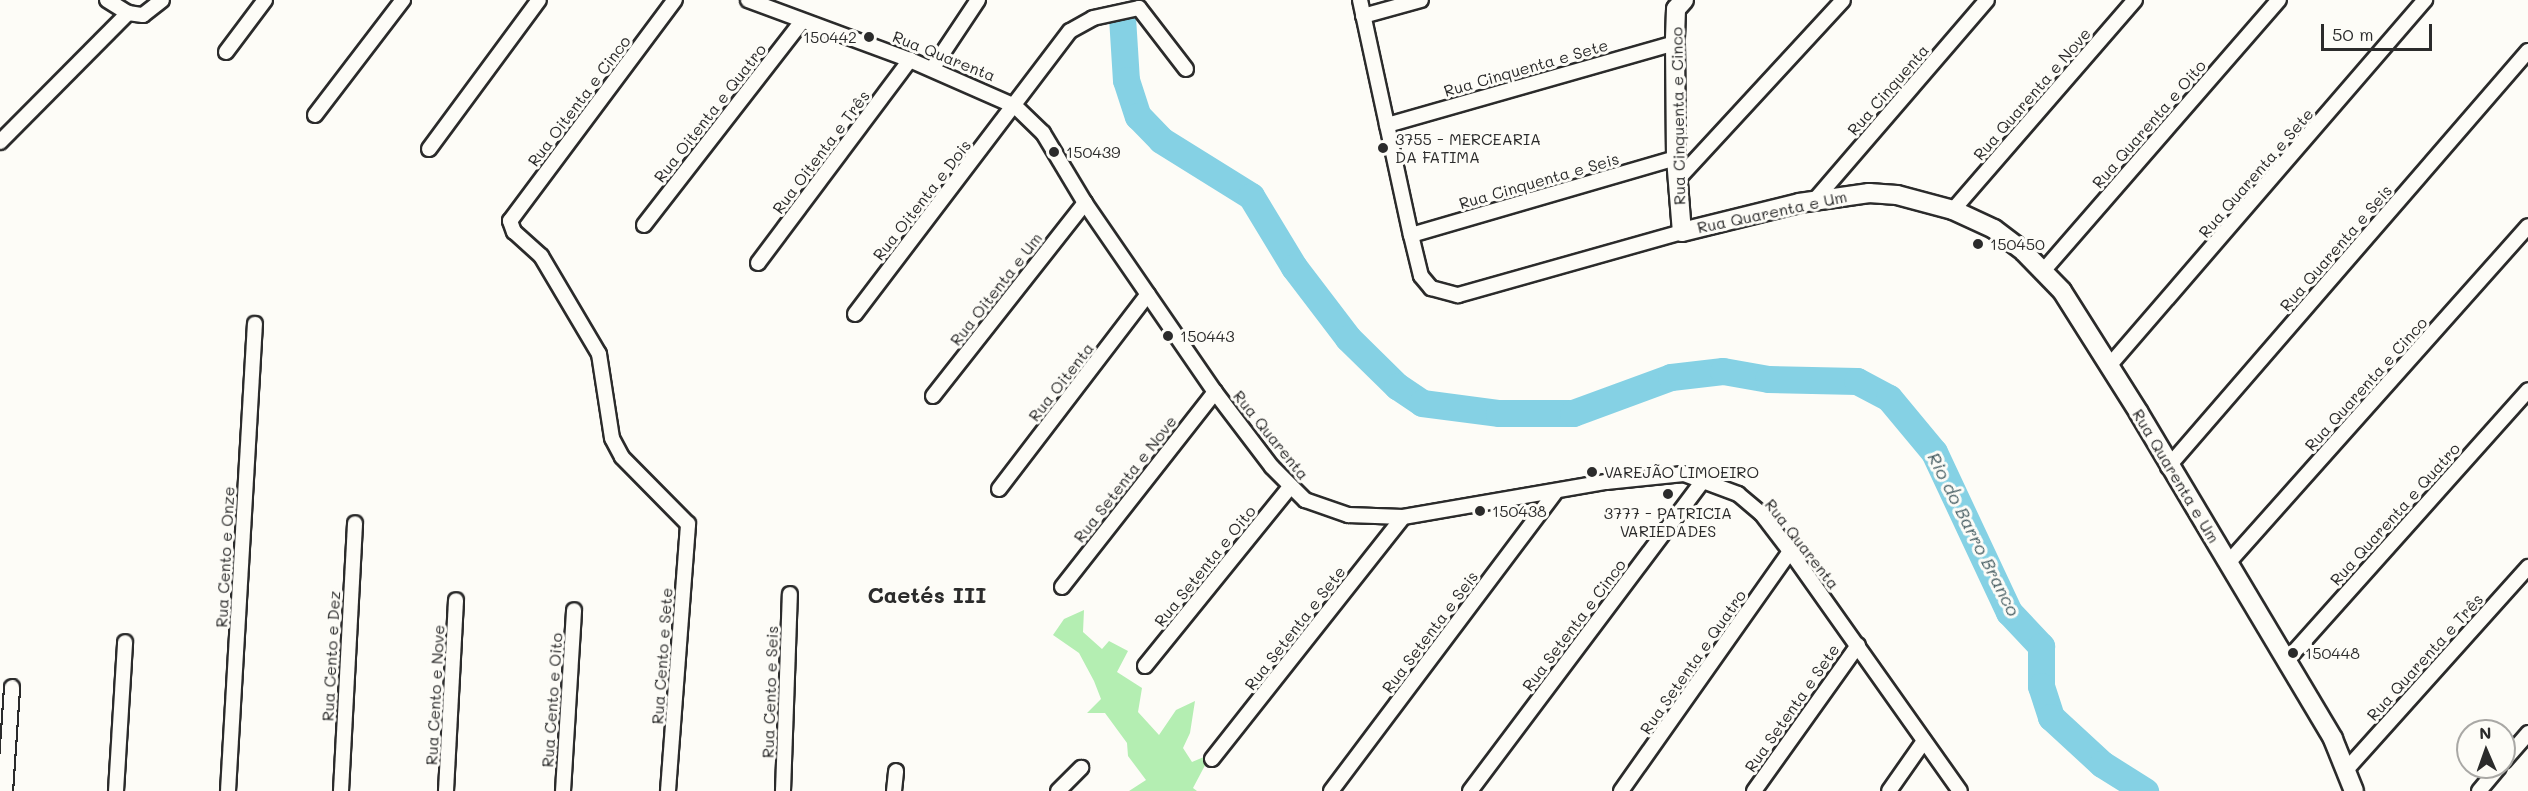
<!DOCTYPE html>
<html>
<head>
<meta charset="utf-8">
<style>
  body { margin:0 }
  #map { position:relative; width:2528px; height:791px; overflow:hidden; background:#fdfcf7; font-family:Mali,sans-serif }
  div>[style] { position:absolute }
  .green>* { inset:0; background:#b4eeb2 }
  .river>* { height:27px; margin:-13.5px; padding:0 13.5px; transform-origin:13.5px; border-radius:13.5px; background:#85d1e4 }
  .roads { filter:drop-shadow(2px 0 #2b2b2b) drop-shadow(-2px 0 #2b2b2b) drop-shadow(0 2px #2b2b2b) drop-shadow(0 -2px #2b2b2b) }
  .minor>* { height:14px; margin:-7px; padding:0 7px; transform-origin:7px; border-radius:7px; background:#fdfcf7 }
  .tertiary>* { height:18px; margin:-9px; padding:0 9px; transform-origin:9px; border-radius:9px; background:#fdfcf7 }
  .dots>* { width:16px; height:16px; translate:-50% -50%; box-sizing:border-box; border:3px solid #fdfcf7; border-radius:50% }
  span { translate:-50% -50%; white-space:nowrap; text-align:center; line-height:1.15; -webkit-text-stroke:6px #fdfcf7; paint-order:stroke }
  .poi-label { font-size:16px; color:#2b2b2b }
  .right { translate:-100% -50%; text-align:right }
  .left { translate:0 -50%; text-align:left }
  .street-label { font-size:16px; color:#2b2b2b }
  .water-label { font-size:18px; color:#465d62; font-style:italic }
  .district-label { font-size:22px; color:#2b2b2b; font-weight:700 }
  .north { position:absolute; left:2456px; top:719px; width:60px; height:60px; box-sizing:border-box; background:#fdfcf7; border:2px solid #a9a8a5; border-radius:50%; rotate:358deg; font-size:16px; font-weight:700; line-height:24px; text-align:center; color:#2b2b2b }
  .north::after { content:''; display:block; margin:auto; width:21px; height:27px; background:#2b2b2b; clip-path:polygon(50% 0,100% 100%,50% 72%,0 100%) }
  .scale { position:absolute; left:2321px; top:24px; width:111px; height:27px; box-sizing:border-box; border:3px solid #2b2b2b; border-top:0; padding-left:8px; font-size:18px; line-height:21px; white-space:nowrap; color:#2b2b2b; -webkit-text-stroke:4px #fdfcf7; paint-order:stroke }
</style>
</head>
<body>
<div id="map">
  <div class="green">
    <div style="clip-path:polygon(1084px 610px,1083px 632px,1102px 649px,1109px 641px,1128px 651px,1117px 672px,1142px 688px,1138px 712px,1159px 735px,1176px 710px,1195px 701px,1190px 733px,1183px 748px,1192px 762px,1211px 754px,1193px 788px,1197px 791px,1129px 791px,1146px 780px,1128px 756px,1127px 743px,1105px 713px,1087px 713px,1101px 699px,1094px 681px,1079px 653px,1053px 635px,1064px 619px)"></div>
  </div>
  <div class="river">
    <div style="left:1122px;top:17px;width:63px;rotate:86.4deg"></div>
    <div style="left:1126px;top:80px;width:38px;rotate:72deg"></div>
    <div style="left:1138px;top:116px;width:33px;rotate:46deg"></div>
    <div style="left:1161px;top:140px;width:106px;rotate:31.9deg"></div>
    <div style="left:1251px;top:196px;width:83px;rotate:58.8deg"></div>
    <div style="left:1294px;top:267px;width:89px;rotate:52.7deg"></div>
    <div style="left:1348px;top:338px;width:69px;rotate:44.4deg"></div>
    <div style="left:1397px;top:386px;width:30px;rotate:34deg"></div>
    <div style="left:1422px;top:403px;width:78px;rotate:7.4deg"></div>
    <div style="left:1499px;top:413px;width:74px"></div>
    <div style="left:1573px;top:413px;width:104px;rotate:-20.2deg"></div>
    <div style="left:1671px;top:377px;width:52px;rotate:-6.6deg"></div>
    <div style="left:1723px;top:371px;width:46px;rotate:10.1deg"></div>
    <div style="left:1768px;top:379px;width:89px;rotate:1.3deg"></div>
    <div style="left:1857px;top:381px;width:36px;rotate:28deg"></div>
    <div style="left:1889px;top:398px;width:70px;rotate:50.2deg"></div>
    <div style="left:1934px;top:452px;width:177px;rotate:64.9deg"></div>
    <div style="left:2009px;top:612px;width:47px;rotate:46.7deg"></div>
    <div style="left:2041px;top:646px;width:40px;rotate:90deg"></div>
    <div style="left:2041px;top:686px;width:33px;rotate:72deg"></div>
    <div style="left:2051px;top:717px;width:69px;rotate:42.7deg"></div>
    <div style="left:2102px;top:764px;width:51px;rotate:32.1deg"></div>
  </div>
  <div class="roads">
    <div class="minor">
      <div style="left:107px;top:0;width:25px;rotate:32deg"></div>
      <div style="left:128px;top:13px;width:15px;rotate:8deg"></div>
      <div style="left:143px;top:15px;width:24px;rotate:-38deg"></div>
      <div style="left:748px;top:0;width:173px;rotate:20.3deg"></div>
      <div style="left:910px;top:60px;width:115px;rotate:23.7deg"></div>
      <div style="left:1015px;top:106px;width:39px;rotate:44deg"></div>
      <div style="left:1043px;top:133px;width:82px;rotate:59deg"></div>
      <div style="left:1085px;top:203px;width:229px;rotate:55.5deg"></div>
      <div style="left:1215px;top:392px;width:94px;rotate:52.8deg"></div>
      <div style="left:1272px;top:467px;width:47px;rotate:45deg"></div>
      <div style="left:1305px;top:500px;width:46px;rotate:19.2deg"></div>
      <div style="left:1348px;top:515px;width:55px;rotate:2.1deg"></div>
      <div style="left:1403px;top:517px;width:206px;rotate:-9.8deg"></div>
      <div style="left:1606px;top:482px;width:78px;rotate:-5.9deg"></div>
      <div style="left:1684px;top:474px;width:58px;rotate:20.3deg"></div>
      <div style="left:1738px;top:494px;width:30px;rotate:40deg"></div>
      <div style="left:1761px;top:513px;width:48px;rotate:52.7deg"></div>
      <div style="left:1790px;top:551px;width:294px;rotate:54.7deg"></div>
      <div style="left:1360px;top:0;width:240px;rotate:77.8deg"></div>
      <div style="left:1411px;top:235px;width:42px;rotate:76.3deg"></div>
      <div style="left:1421px;top:276px;width:16px;rotate:50deg"></div>
      <div style="left:1431px;top:288px;width:28px;rotate:15deg"></div>
      <div style="left:1458px;top:295px;width:233px;rotate:-15.7deg"></div>
      <div style="left:1363px;top:16px;width:60px;rotate:-15.4deg"></div>
      <div style="left:226px;top:52px;width:65px;rotate:-53.1deg"></div>
      <div style="left:932px;top:69px;width:83px;rotate:-56.3deg"></div>
      <div style="left:315px;top:115px;width:145px;rotate:-52.6deg"></div>
      <div style="left:1387px;top:125px;width:299px;rotate:-15.9deg"></div>
      <div style="left:0;top:142px;width:182px;rotate:-45.2deg"></div>
      <div style="left:429px;top:149px;width:185px;rotate:-53.6deg"></div>
      <div style="left:1678px;top:179px;width:243px;rotate:-47.3deg"></div>
      <div style="left:1814px;top:201px;width:265px;rotate:-49.3deg"></div>
      <div style="left:1953px;top:210px;width:278px;rotate:-49.1deg"></div>
      <div style="left:644px;top:225px;width:258px;rotate:-52.2deg"></div>
      <div style="left:1411px;top:235px;width:276px;rotate:-16.2deg"></div>
      <div style="left:758px;top:263px;width:254px;rotate:-53.2deg"></div>
      <div style="left:2044px;top:270px;width:358px;rotate:-49deg"></div>
      <div style="left:855px;top:314px;width:355px;rotate:-52.8deg"></div>
      <div style="left:1070px;top:31px;width:26px;rotate:-29deg"></div>
      <div style="left:1093px;top:18px;width:47px;rotate:-12.3deg"></div>
      <div style="left:1139px;top:8px;width:77px;rotate:52.4deg"></div>
      <div style="left:2109px;top:366px;width:484px;rotate:-49.2deg"></div>
      <div style="left:933px;top:396px;width:246px;rotate:-51.8deg"></div>
      <div style="left:2168px;top:467px;width:550px;rotate:-49.13deg"></div>
      <div style="left:999px;top:489px;width:245px;rotate:-52.6deg"></div>
      <div style="left:2228px;top:563px;width:451px;rotate:-48.3deg"></div>
      <div style="left:1062px;top:587px;width:248px;rotate:-51.9deg"></div>
      <div style="left:2287px;top:660px;width:362px;rotate:-48.2deg"></div>
      <div style="left:1145px;top:666px;width:230px;rotate:-51deg"></div>
      <div style="left:1212px;top:759px;width:308px;rotate:-51.7deg"></div>
      <div style="left:2504px;top:761px;width:37px;rotate:-49deg"></div>
      <div style="left:2346px;top:770px;width:273px;rotate:-48.1deg"></div>
      <div style="left:5px;top:791px;width:104px;rotate:-86.1deg"></div>
      <div style="left:116px;top:791px;width:149px;rotate:-86.5deg"></div>
      <div style="left:228px;top:791px;width:468px;rotate:-86.7deg"></div>
      <div style="left:341px;top:791px;width:268px;rotate:-87deg"></div>
      <div style="left:446px;top:791px;width:191px;rotate:-87deg"></div>
      <div style="left:563px;top:791px;width:181px;rotate:-86.5deg"></div>
      <div style="left:668px;top:791px;width:268px;rotate:-85.7deg"></div>
      <div style="left:688px;top:524px;width:94px;rotate:-134.6deg"></div>
      <div style="left:622px;top:457px;width:21px;rotate:-118deg"></div>
      <div style="left:612px;top:438px;width:85px;rotate:-98.8deg"></div>
      <div style="left:599px;top:354px;width:114px;rotate:-120.6deg"></div>
      <div style="left:541px;top:256px;width:36px;rotate:-138deg"></div>
      <div style="left:514px;top:232px;width:12px;rotate:-110deg"></div>
      <div style="left:510px;top:221px;width:276px;rotate:-53.3deg"></div>
      <div style="left:783px;top:791px;width:197px;rotate:-88deg"></div>
      <div style="left:894px;top:791px;width:20px;rotate:-84deg"></div>
      <div style="left:1058px;top:791px;width:33px;rotate:-45deg"></div>
      <div style="left:1331px;top:791px;width:373px;rotate:-53.1deg"></div>
      <div style="left:1470px;top:791px;width:390px;rotate:-53.1deg"></div>
      <div style="left:1621px;top:791px;width:294px;rotate:-54.8deg"></div>
      <div style="left:1754px;top:791px;width:179px;rotate:-54.5deg"></div>
      <div style="left:1889px;top:791px;width:61px;rotate:-55deg"></div>
      <div style="left:2479px;top:791px;width:31px;rotate:-50deg"></div>
    </div>
    <div class="tertiary">
      <div style="left:1684px;top:0;width:12px;rotate:132deg"></div>
      <div style="left:1676px;top:9px;width:34px;rotate:92deg"></div>
      <div style="left:1675px;top:43px;width:115px;rotate:89.5deg"></div>
      <div style="left:1676px;top:158px;width:74px;rotate:85.4deg"></div>
      <div style="left:1682px;top:232px;width:121px;rotate:-13.9deg"></div>
      <div style="left:1799px;top:203px;width:71px;rotate:-8.1deg"></div>
      <div style="left:1869px;top:193px;width:28px;rotate:4deg"></div>
      <div style="left:1897px;top:195px;width:58px;rotate:15deg"></div>
      <div style="left:1953px;top:210px;width:45px;rotate:24.9deg"></div>
      <div style="left:1994px;top:229px;width:38px;rotate:37deg"></div>
      <div style="left:2024px;top:252px;width:54px;rotate:45.7deg"></div>
      <div style="left:2062px;top:291px;width:144px;rotate:57.7deg"></div>
      <div style="left:2139px;top:413px;width:379px;rotate:59.2deg"></div>
      <div style="left:2333px;top:739px;width:56px;rotate:68deg"></div>
    </div>
  </div>
  <div class="dots">
    <div style="left:869px;top:37px;background:#2b2b2b"></div>
    <div style="left:1383px;top:148px;background:#2b2b2b"></div>
    <div style="left:1054px;top:152px;background:#2b2b2b"></div>
    <div style="left:1978px;top:244px;background:#2b2b2b"></div>
    <div style="left:1168px;top:336px;background:#2b2b2b"></div>
    <div style="left:1592px;top:472px;background:#2b2b2b"></div>
    <div style="left:1668px;top:494px;background:#2b2b2b"></div>
    <div style="left:1480px;top:511px;background:#2b2b2b"></div>
    <div style="left:2293px;top:653px;background:#2b2b2b"></div>
  </div>
  <div class="poi-label">
    <span class="right" style="left:857px;top:37px">150442</span>
    <span class="left" style="left:1395px;top:148px">3755 - MERCEARIA<br>DA FATIMA</span>
    <span class="left" style="left:1066px;top:152px">150439</span>
    <span class="left" style="left:1990px;top:244px">150450</span>
    <span class="left" style="left:1180px;top:336px">150443</span>
    <span class="left" style="left:1604px;top:472px">VAREJÃO LIMOEIRO</span>
    <span class="left" style="left:1492px;top:511px">150438</span>
    <span style="left:1668px;top:522px">3777 - PATRICIA<br>VARIEDADES</span>
    <span class="left" style="left:2305px;top:653px">150448</span>
  </div>
  <div class="street-label">
    <span style="left:944px;top:56px;rotate:22deg">Rua Quarenta</span>
    <span style="left:1526px;top:68px;rotate:-16deg">Rua Cinquenta e Sete</span>
    <span style="left:1888px;top:90px;rotate:-49deg">Rua Cinquenta</span>
    <span style="left:2032px;top:94px;rotate:-49deg">Rua Quarenta e Nove</span>
    <span style="left:579px;top:101px;rotate:-53deg">Rua Oitenta e Cinco</span>
    <span style="left:710px;top:113px;rotate:-52deg">Rua Oitenta e Quatro</span>
    <span style="left:1678px;top:116px;rotate:-91deg">Rua Cinquenta e Cinco</span>
    <span style="left:2149px;top:124px;rotate:-49deg">Rua Quarenta e Oito</span>
    <span style="left:821px;top:152px;rotate:-53deg">Rua Oitenta e Três</span>
    <span style="left:2256px;top:173px;rotate:-49deg">Rua Quarenta e Sete</span>
    <span style="left:1539px;top:181px;rotate:-16deg">Rua Cinquenta e Seis</span>
    <span style="left:922px;top:200px;rotate:-52deg">Rua Oitenta e Dois</span>
    <span style="left:1772px;top:212px;rotate:-12deg">Rua Quarenta e Um</span>
    <span style="left:2336px;top:248px;rotate:-49deg">Rua Quarenta e Seis</span>
    <span style="left:996px;top:289px;rotate:-52deg">Rua Oitenta e Um</span>
    <span style="left:1061px;top:382px;rotate:-52deg">Rua Oitenta</span>
    <span style="left:2366px;top:384px;rotate:-48deg">Rua Quarenta e Cinco</span>
    <span style="left:1271px;top:435px;rotate:51deg">Rua Quarenta</span>
    <span style="left:2176px;top:476px;rotate:59deg">Rua Quarenta e Um</span>
    <span style="left:1125px;top:479px;rotate:-52deg">Rua Setenta e Nove</span>
    <span style="left:2395px;top:514px;rotate:-48deg">Rua Quarenta e Quatro</span>
    <span style="left:1802px;top:544px;rotate:52deg">Rua Quarenta</span>
    <span style="left:225px;top:557px;rotate:-87deg">Rua Cento e Onze</span>
    <span style="left:1205px;top:566px;rotate:-51deg">Rua Setenta e Oito</span>
    <span style="left:1574px;top:625px;rotate:-53deg">Rua Setenta e Cinco</span>
    <span style="left:1295px;top:628px;rotate:-52deg">Rua Setenta e Sete</span>
    <span style="left:1430px;top:632px;rotate:-53deg">Rua Setenta e Seis</span>
    <span style="left:331px;top:656px;rotate:-87deg">Rua Cento e Dez</span>
    <span style="left:662px;top:656px;rotate:-86deg">Rua Cento e Sete</span>
    <span style="left:2425px;top:657px;rotate:-48deg">Rua Quarenta e Três</span>
    <span style="left:1693px;top:662px;rotate:-55deg">Rua Setenta e Quatro</span>
    <span style="left:770px;top:692px;rotate:-88deg">Rua Cento e Seis</span>
    <span style="left:435px;top:695px;rotate:-87deg">Rua Cento e Nove</span>
    <span style="left:552px;top:700px;rotate:-86deg">Rua Cento e Oito</span>
    <span style="left:1792px;top:708px;rotate:-55deg">Rua Setenta e Sete</span>
  </div>
  <div class="water-label">
    <span style="left:1974px;top:534px;rotate:63deg">Rio do Barro Branco</span>
  </div>
  <div class="district-label">
    <span style="left:927px;top:595px">Caetés III</span>
  </div>
  <div class="north">N</div>
  <div class="scale">50 m</div>
</div>
</body>
</html>
